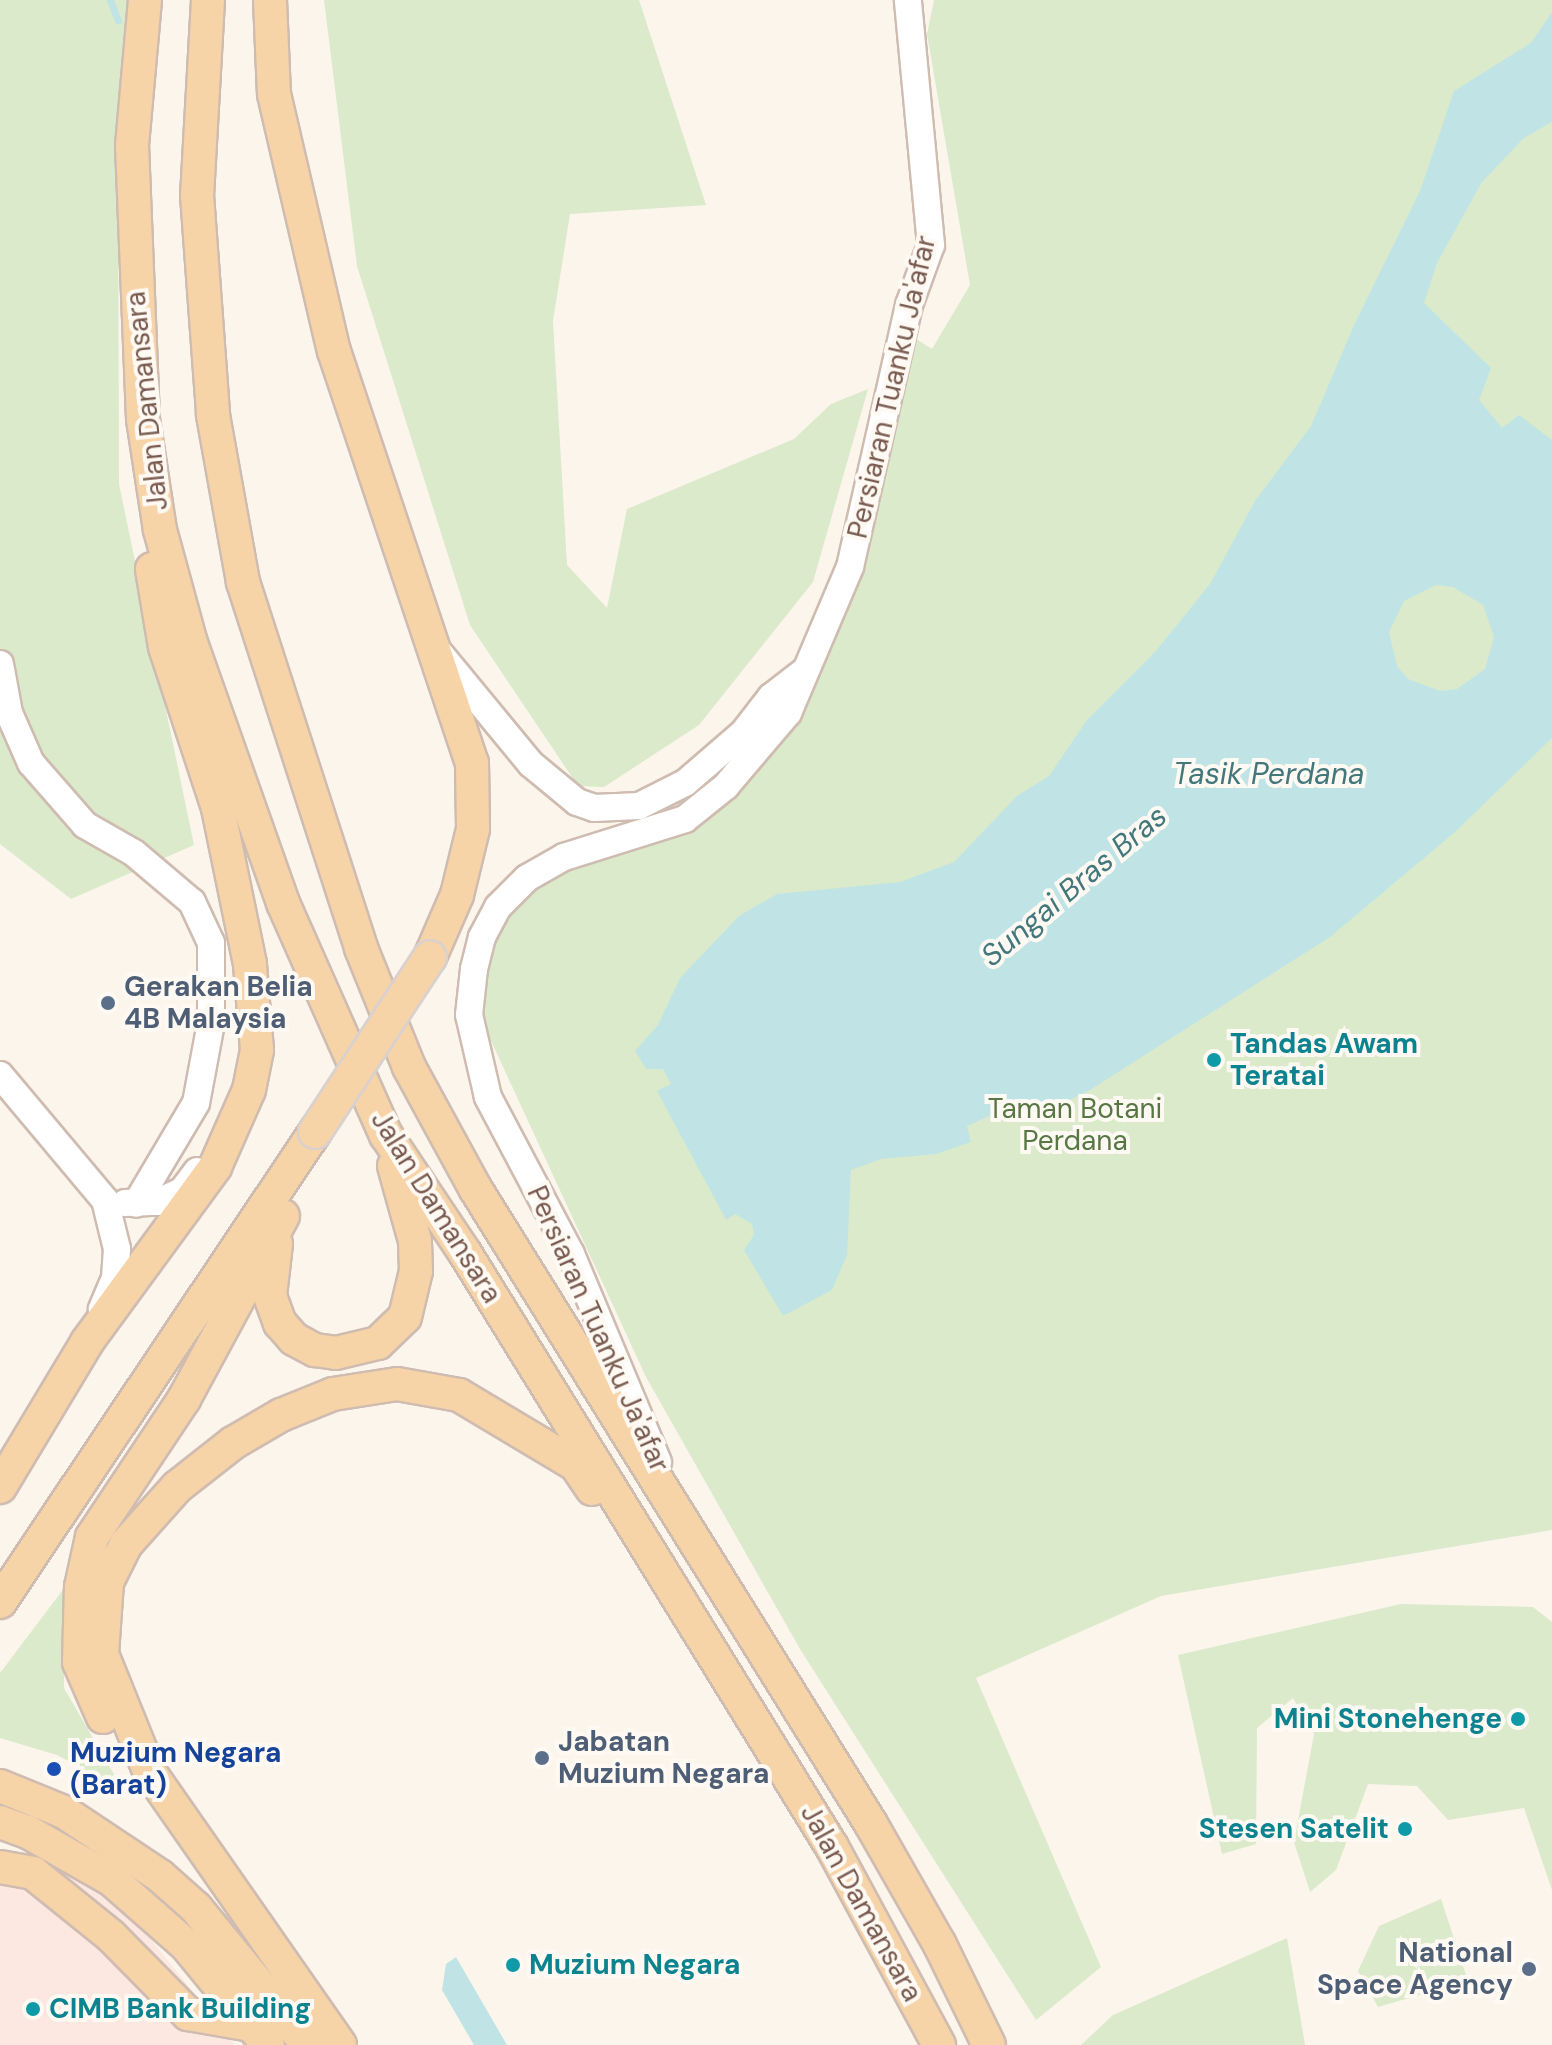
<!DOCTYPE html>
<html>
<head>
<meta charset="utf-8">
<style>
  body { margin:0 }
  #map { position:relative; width:1552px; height:2045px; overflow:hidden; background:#fcf5ec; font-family:"DM Sans",sans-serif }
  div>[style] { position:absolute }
  .commercial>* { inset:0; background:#fce7e1 }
  .green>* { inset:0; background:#daeaca }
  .water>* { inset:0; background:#c0e4e6 }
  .stream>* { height:7px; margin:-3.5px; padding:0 3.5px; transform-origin:3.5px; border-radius:3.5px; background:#c0e4e6 }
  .roads { filter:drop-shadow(2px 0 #cfbcb1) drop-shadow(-2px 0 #cfbcb1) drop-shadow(0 2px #cfbcb1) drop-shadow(0 -2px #cfbcb1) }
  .minor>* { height:26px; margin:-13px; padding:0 13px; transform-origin:13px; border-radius:13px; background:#fff }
  .major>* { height:32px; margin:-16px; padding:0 16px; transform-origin:16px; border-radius:16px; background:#f7d3a8 }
  .bridges { filter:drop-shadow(2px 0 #d9d1ce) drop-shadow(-2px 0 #d9d1ce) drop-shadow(0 2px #d9d1ce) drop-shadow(0 -2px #d9d1ce) }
  .major-bridge>* { height:32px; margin:-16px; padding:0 16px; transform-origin:16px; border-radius:16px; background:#f7d3a8 }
  .dots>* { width:22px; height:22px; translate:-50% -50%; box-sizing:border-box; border:4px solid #fef9f3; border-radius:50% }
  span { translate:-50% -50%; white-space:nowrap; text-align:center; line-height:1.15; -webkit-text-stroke:8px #fef9f3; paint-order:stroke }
  .street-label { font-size:28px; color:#785a4f }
  .service-label { font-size:28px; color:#4e5e75; font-weight:700 }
  .left { translate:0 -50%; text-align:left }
  .right { translate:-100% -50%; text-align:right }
  .culture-label { font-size:28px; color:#0d838f; font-weight:700 }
  .park-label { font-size:28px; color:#577744 }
  .transit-label { font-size:28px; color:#164399; font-weight:700 }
  .water-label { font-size:30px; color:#42777c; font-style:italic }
</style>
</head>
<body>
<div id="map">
  <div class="commercial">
    <div style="clip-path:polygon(0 1849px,44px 1861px,130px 1913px,235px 2045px,0 2045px)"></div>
  </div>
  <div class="green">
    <div style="clip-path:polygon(0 0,130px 0,118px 142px,119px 484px,194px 845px,71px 899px,0 844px)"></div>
    <div style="clip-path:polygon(324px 0,639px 0,706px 205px,570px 214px,553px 321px,567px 565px,607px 608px,627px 509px,794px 439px,831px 404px,868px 389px,813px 582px,699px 725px,604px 787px,578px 786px,470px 625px,357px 266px)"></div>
    <div style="clip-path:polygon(934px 0,1552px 0,1552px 1530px,1161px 1596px,976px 1678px,1101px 1967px,1036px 2020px,800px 1649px,646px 1377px,481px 1019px,490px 943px,520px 902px,553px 874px,736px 790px,804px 712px,864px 560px,910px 335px,932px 349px,970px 285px,927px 34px)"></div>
    <div style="clip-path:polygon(65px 1587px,64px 1688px,123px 1790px,57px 1755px,0 1738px,0 1673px)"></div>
    <div style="clip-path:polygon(1401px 1604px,1533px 1607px,1552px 1622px,1552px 1890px,1524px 1808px,1448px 1820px,1417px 1786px,1368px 1784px,1336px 1870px,1310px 1892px,1294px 1842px,1314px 1734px,1293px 1698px,1257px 1728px,1256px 1844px,1222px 1854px,1178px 1655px)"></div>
    <div style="clip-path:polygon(1441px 1899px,1468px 1981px,1378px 2007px,1358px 1971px,1379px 1926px)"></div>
    <div style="clip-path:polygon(1287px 1938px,1305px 2045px,1081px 2045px,1113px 2015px)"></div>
  </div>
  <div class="water">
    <div style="clip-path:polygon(evenodd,1552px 12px,1552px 122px,1524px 138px,1482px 182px,1437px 263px,1424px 303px,1491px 368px,1479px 400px,1502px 428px,1519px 415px,1552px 440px,1552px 738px,1455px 832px,1330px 937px,1090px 1090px,1033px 1118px,1025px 1103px,998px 1112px,967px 1126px,971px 1142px,936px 1154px,881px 1159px,851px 1170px,847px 1255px,832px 1290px,783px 1316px,744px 1250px,754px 1235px,752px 1224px,735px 1214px,726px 1220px,657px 1091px,671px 1084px,663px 1069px,646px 1069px,635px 1051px,658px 1025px,680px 978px,739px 916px,777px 894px,900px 882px,954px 862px,1017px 796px,1049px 776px,1087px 720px,1155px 652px,1210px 584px,1255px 501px,1311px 426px,1355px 323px,1420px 191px,1454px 91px,1531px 43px,1552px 12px,1436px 585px,1453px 587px,1483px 605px,1494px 637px,1485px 669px,1457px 689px,1440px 691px,1408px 679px,1397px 666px,1389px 632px,1404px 601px,1436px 585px)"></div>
    <div style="clip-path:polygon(456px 1957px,507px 2045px,474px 2045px,442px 1990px,446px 1964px)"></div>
  </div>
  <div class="stream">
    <div style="left:110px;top:0;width:22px;rotate:69deg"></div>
  </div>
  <div class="roads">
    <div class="minor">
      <div style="left:437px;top:650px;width:148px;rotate:50.5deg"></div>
      <div style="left:531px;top:764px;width:60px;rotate:39.6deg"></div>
      <div style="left:577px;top:802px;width:18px;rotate:19deg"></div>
      <div style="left:594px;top:808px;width:45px;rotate:-2.5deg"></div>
      <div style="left:639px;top:806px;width:51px;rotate:-26.6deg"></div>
      <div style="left:685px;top:783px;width:78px;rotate:-40.8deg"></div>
      <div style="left:744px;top:732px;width:44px;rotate:-52.4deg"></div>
      <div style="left:771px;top:697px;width:44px;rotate:-37.6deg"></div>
      <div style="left:0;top:664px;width:50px;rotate:79.6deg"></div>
      <div style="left:9px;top:713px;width:55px;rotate:66.3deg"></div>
      <div style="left:31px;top:763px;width:82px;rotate:48.9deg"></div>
      <div style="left:85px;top:825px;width:56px;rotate:29.7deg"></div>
      <div style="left:134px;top:853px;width:76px;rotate:40.2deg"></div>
      <div style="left:192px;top:902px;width:45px;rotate:65.1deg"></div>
      <div style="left:211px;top:943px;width:80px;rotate:90deg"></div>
      <div style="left:211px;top:1023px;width:81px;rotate:100.6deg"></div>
      <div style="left:196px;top:1103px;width:117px;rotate:120.7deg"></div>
      <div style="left:0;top:1075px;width:163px;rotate:50deg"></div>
      <div style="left:105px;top:1200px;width:50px;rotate:76.2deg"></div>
      <div style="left:117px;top:1249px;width:29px;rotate:94deg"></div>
      <div style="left:115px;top:1278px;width:34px;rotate:113deg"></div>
      <div style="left:125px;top:1203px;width:33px;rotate:-2deg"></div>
      <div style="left:158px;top:1202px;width:26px;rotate:-25deg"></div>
      <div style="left:182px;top:1191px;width:25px;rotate:-53deg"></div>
      <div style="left:658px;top:1462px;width:225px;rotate:-112.7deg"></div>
      <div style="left:571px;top:1254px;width:178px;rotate:-117.9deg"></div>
      <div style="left:488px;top:1097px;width:84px;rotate:-103deg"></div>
      <div style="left:469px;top:1015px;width:46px;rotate:-83.8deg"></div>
      <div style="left:474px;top:969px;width:33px;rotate:-76deg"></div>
      <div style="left:482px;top:937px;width:34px;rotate:-62deg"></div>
      <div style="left:498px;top:907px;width:41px;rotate:-45deg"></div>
      <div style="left:527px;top:878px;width:43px;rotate:-29.6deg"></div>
      <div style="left:564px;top:857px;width:127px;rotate:-17.4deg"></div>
      <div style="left:685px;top:819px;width:53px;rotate:-38.8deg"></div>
      <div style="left:726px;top:786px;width:96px;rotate:-49.7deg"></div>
      <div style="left:788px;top:713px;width:159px;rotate:-67deg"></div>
      <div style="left:850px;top:567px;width:269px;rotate:-77.3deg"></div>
      <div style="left:909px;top:305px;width:64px;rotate:-69.9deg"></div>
      <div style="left:931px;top:245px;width:246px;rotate:-95.4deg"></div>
    </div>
    <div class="major">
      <div style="left:145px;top:0;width:146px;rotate:95.1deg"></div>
      <div style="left:132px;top:145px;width:274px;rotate:87.7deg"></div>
      <div style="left:143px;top:419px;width:112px;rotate:81.3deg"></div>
      <div style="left:160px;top:530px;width:117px;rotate:74.7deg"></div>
      <div style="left:191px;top:643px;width:276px;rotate:70.5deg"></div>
      <div style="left:283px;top:903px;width:254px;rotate:66.1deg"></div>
      <div style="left:386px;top:1135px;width:142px;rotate:56.2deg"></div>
      <div style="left:465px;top:1253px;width:698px;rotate:58.29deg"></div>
      <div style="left:832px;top:1847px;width:225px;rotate:61.6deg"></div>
      <div style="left:208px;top:0;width:195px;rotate:93.2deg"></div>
      <div style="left:197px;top:195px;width:221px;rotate:85.8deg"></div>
      <div style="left:213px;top:415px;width:170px;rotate:79.8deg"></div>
      <div style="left:243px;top:582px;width:385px;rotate:72.1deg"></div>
      <div style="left:361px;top:948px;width:128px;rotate:68deg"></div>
      <div style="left:409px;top:1067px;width:138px;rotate:61.4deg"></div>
      <div style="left:475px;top:1188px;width:749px;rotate:58.09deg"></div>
      <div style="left:871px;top:1824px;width:139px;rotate:60.3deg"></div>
      <div style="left:940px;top:1945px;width:111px;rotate:63.9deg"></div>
      <div style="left:270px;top:0;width:94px;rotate:87.6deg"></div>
      <div style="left:274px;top:94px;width:264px;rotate:76.9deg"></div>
      <div style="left:334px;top:351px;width:434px;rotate:71.5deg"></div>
      <div style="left:472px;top:763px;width:66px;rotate:89.1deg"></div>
      <div style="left:473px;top:829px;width:68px;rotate:103.6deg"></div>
      <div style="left:457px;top:895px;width:68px;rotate:113.5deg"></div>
      <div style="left:276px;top:1244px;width:52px;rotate:96.6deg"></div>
      <div style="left:270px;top:1296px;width:29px;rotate:70deg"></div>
      <div style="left:280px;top:1323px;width:21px;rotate:49deg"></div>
      <div style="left:294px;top:1339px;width:24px;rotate:28deg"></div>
      <div style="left:315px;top:1350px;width:21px;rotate:8deg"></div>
      <div style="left:336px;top:1353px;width:43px;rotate:-13.4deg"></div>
      <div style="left:378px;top:1343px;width:37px;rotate:-44deg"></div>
      <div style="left:405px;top:1317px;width:47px;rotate:-76.6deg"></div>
      <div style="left:416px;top:1271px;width:30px;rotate:-92deg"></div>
      <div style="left:415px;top:1241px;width:78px;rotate:-105.6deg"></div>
      <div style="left:0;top:1487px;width:169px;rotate:-59deg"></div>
      <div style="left:87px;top:1342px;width:217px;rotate:-53.8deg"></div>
      <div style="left:215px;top:1167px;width:84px;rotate:-66.2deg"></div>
      <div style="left:249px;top:1090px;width:41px;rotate:-78.7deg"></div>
      <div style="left:257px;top:1050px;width:86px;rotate:-94.7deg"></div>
      <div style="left:250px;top:964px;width:159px;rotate:-101.6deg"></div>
      <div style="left:218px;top:808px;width:169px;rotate:-108.2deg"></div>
      <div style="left:165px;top:647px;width:79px;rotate:-99.5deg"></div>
      <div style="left:0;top:1602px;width:566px;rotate:-56.17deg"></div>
      <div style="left:103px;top:1717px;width:60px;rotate:-113.6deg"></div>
      <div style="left:79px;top:1662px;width:75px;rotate:-88.5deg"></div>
      <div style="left:81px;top:1587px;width:51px;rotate:-77.6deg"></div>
      <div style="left:92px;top:1537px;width:166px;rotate:-56.3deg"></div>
      <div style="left:184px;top:1399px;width:208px;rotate:-61.6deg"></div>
      <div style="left:0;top:1786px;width:69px;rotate:22.1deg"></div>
      <div style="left:64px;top:1812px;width:115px;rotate:33.7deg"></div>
      <div style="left:160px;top:1876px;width:48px;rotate:41.6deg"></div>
      <div style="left:196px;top:1908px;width:177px;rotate:50.7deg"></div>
      <div style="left:0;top:1822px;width:30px;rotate:20deg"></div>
      <div style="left:28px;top:1832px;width:97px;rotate:29.7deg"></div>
      <div style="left:112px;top:1880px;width:100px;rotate:41.3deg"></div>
      <div style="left:187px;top:1946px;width:128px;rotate:50.7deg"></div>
      <div style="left:0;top:1867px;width:34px;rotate:10deg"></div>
      <div style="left:33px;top:1873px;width:100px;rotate:38.9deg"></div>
      <div style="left:111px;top:1936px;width:110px;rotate:45.4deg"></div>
      <div style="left:188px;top:2014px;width:64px;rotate:9.9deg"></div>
      <div style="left:340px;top:2045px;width:332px;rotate:-124.9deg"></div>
      <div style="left:150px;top:1773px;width:128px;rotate:-112deg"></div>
      <div style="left:102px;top:1654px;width:72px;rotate:-86deg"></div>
      <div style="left:107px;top:1582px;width:42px;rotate:-63.4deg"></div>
      <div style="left:126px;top:1544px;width:76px;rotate:-48.2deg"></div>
      <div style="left:177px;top:1487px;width:71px;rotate:-38.2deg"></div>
      <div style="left:233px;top:1443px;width:56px;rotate:-30.3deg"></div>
      <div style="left:281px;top:1415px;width:56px;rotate:-22deg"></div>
      <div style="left:333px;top:1394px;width:65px;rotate:-8.9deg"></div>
      <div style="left:397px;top:1384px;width:63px;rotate:10.1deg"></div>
      <div style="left:459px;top:1395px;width:136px;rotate:30.9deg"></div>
      <div style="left:576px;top:1465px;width:29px;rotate:56deg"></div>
    </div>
  </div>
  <div class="bridges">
    <div class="major-bridge">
      <div style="left:315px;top:1132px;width:209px;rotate:-56.7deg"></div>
    </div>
  </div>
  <div class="dots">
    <div style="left:108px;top:1003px;background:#5c6f8a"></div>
    <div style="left:1214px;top:1060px;background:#0f9aa8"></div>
    <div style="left:1518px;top:1719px;background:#0f9aa8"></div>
    <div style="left:542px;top:1758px;background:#5c6f8a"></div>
    <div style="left:54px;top:1769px;background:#1a4fb4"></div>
    <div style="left:1405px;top:1829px;background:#0f9aa8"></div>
    <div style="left:513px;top:1965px;background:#0f9aa8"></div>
    <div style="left:1529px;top:1969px;background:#5c6f8a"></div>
    <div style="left:33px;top:2009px;background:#0f9aa8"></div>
  </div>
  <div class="street-label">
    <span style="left:892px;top:387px;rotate:-77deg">Persiaran Tuanku Ja'afar</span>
    <span style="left:147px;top:401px;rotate:-96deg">Jalan Damansara</span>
    <span style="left:436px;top:1207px;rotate:58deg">Jalan Damansara</span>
    <span style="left:598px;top:1329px;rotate:66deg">Persiaran Tuanku Ja'afar</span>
    <span style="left:861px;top:1903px;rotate:61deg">Jalan Damansara</span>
  </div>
  <div class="service-label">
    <span class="left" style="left:124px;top:1003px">Gerakan Belia<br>4B Malaysia</span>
    <span class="left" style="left:558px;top:1758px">Jabatan<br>Muzium Negara</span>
    <span class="right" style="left:1513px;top:1969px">National<br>Space Agency</span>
  </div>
  <div class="culture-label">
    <span class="left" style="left:1230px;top:1060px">Tandas Awam<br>Teratai</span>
    <span class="right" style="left:1502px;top:1719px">Mini Stonehenge</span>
    <span class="right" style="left:1389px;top:1829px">Stesen Satelit</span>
    <span class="left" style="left:529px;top:1965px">Muzium Negara</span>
    <span class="left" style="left:49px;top:2009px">CIMB Bank Building</span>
  </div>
  <div class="park-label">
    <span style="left:1075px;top:1125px">Taman Botani<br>Perdana</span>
  </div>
  <div class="transit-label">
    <span class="left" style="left:70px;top:1769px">Muzium Negara<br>(Barat)</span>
  </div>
  <div class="water-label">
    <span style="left:1269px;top:774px">Tasik Perdana</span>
    <span style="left:1074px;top:886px;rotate:-40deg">Sungai Bras Bras</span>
  </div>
</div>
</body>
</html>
